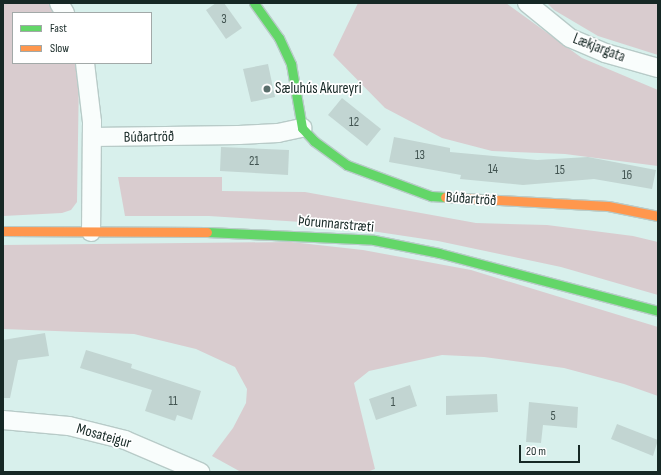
<!DOCTYPE html>
<html>
<head>
<meta charset="utf-8">
<style>
  body { margin:0 }
  #map { position:relative; width:661px; height:475px; overflow:hidden; background:#d8f0ec; font-family:"Sofia Sans Condensed",sans-serif }
  div>[style] { position:absolute }
  .green>* { inset:0; background:#d9cccf }
  .building>* { inset:0; background:#c2d5d2 }
  .roads { filter:drop-shadow(1px 0 #b8cbc8) drop-shadow(-1px 0 #b8cbc8) drop-shadow(0 1px #b8cbc8) drop-shadow(0 -1px #b8cbc8) }
  .street>* { height:18px; margin:-9px; padding:0 9px; transform-origin:9px; border-radius:9px; background:#f9fdfc }
  .fast>* { height:9px; margin:-4.5px; padding:0 4.5px; transform-origin:4.5px; border-radius:4.5px; background:#63d668 }
  .slow>* { height:9px; margin:-4.5px; padding:0 4.5px; transform-origin:4.5px; border-radius:4.5px; background:#ff974d }
  .dots>* { width:11px; height:11px; translate:-50% -50%; box-sizing:border-box; border:2px solid #fff; border-radius:50% }
  span { translate:-50% -50%; white-space:nowrap; text-align:center; line-height:1.15; -webkit-text-stroke:3.5px #fff; paint-order:stroke }
  .number-label { font-size:13px; color:#425451 }
  .number-label span { -webkit-text-stroke-width:0 }
  .street-label { font-size:15px; color:#162825 }
  .poi-label { font-size:15px; color:#162825 }
  .left { translate:0 -50%; text-align:left }
  .frame { position:absolute; inset:0; border:4px solid #162825; pointer-events:none }
  .legend { position:absolute; left:12px; top:12px; width:140px; height:52px; box-sizing:border-box; background:#fff; border:1px solid #a2a9a8; margin:0; padding:5px 7px; list-style:none; font-size:12px; color:#162825 }
  .legend li { display:flex; align-items:center; gap:8px; height:20px }
  .legend b { width:20px; border:1px solid #a2a9a8 }
  .scale { position:absolute; left:519px; top:445px; width:61px; height:18px; box-sizing:border-box; border:2px solid #162825; border-top:0; padding-left:5px; font-size:12px; line-height:14px; white-space:nowrap; color:#162825; -webkit-text-stroke:3px #fff; paint-order:stroke }
</style>
</head>
<body>
<div id="map">
  <div class="green">
    <div style="clip-path:polygon(3px 3px,48px 3px,55px 13px,13px 13px,13px 63px,75px 63px,79px 76px,77px 202px,71px 210px,62px 213px,3px 216px)"></div>
    <div style="clip-path:polygon(358px 3px,506px 3px,582px 58px,658px 90px,658px 166px,565px 154px,492px 151px,442px 138px,385px 108px,333px 55px)"></div>
    <div style="clip-path:polygon(547px 3px,658px 3px,658px 55px,598px 36px,554px 10px)"></div>
    <div style="clip-path:polygon(118px 177px,222px 177px,222px 191px,305px 192px,476px 223px,547px 225px,633px 236px,658px 242px,658px 295px,561px 267px,438px 241px,318px 223px,209px 216px,125px 216px)"></div>
    <div style="clip-path:polygon(291px 242px,363px 250px,471px 270px,658px 327px,658px 396px,624px 384px,564px 368px,484px 357px,442px 355px,369px 371px,354px 383px,375px 469px,367px 472px,241px 472px,212px 456px,233px 428px,246px 403px,247px 389px,235px 367px,196px 349px,134px 334px,3px 329px,3px 245px)"></div>
  </div>
  <div class="building">
    <div style="clip-path:polygon(216px 3px,224px 3px,242px 28px,226px 39px,206px 10px)"></div>
    <div style="clip-path:polygon(268px 64px,275px 97px,251px 102px,243px 69px)"></div>
    <div style="clip-path:polygon(342px 98px,381px 129px,367px 146px,328px 115px)"></div>
    <div style="clip-path:polygon(394px 137px,450px 148px,450px 152px,537px 160px,588px 157px,656px 170px,652px 189px,594px 179px,523px 185px,460px 179px,461px 175px,389px 162px)"></div>
    <div style="clip-path:polygon(221px 147px,289px 150px,288px 175px,220px 171px)"></div>
    <div style="clip-path:polygon(45px 333px,49px 356px,18px 360px,10px 398px,3px 398px,3px 340px)"></div>
    <div style="clip-path:polygon(86px 350px,132px 364px,131px 368px,201px 391px,192px 420px,177px 415px,175px 421px,145px 411px,152px 390px,80px 368px)"></div>
    <div style="clip-path:polygon(410px 385px,417px 406px,376px 420px,369px 399px)"></div>
    <div style="clip-path:polygon(497px 394px,498px 412px,446px 415px,446px 396px)"></div>
    <div style="clip-path:polygon(529px 402px,578px 407px,577px 428px,543px 425px,541px 443px,526px 442px)"></div>
    <div style="clip-path:polygon(617px 424px,658px 440px,653px 456px,611px 439px)"></div>
  </div>
  <div class="roads">
    <div class="street">
      <div style="left:59px;top:3px;width:12px;rotate:59deg"></div>
      <div style="left:527px;top:3px;width:55px;rotate:39.1deg"></div>
      <div style="left:570px;top:38px;width:38px;rotate:23deg"></div>
      <div style="left:605px;top:53px;width:55px;rotate:15.8deg"></div>
      <div style="left:85px;top:63px;width:59px;rotate:83.2deg"></div>
      <div style="left:92px;top:122px;width:110px;rotate:90.5deg"></div>
      <div style="left:92px;top:137px;width:147px;rotate:-0.8deg"></div>
      <div style="left:239px;top:135px;width:39px;rotate:-3deg"></div>
      <div style="left:278px;top:133px;width:25px;rotate:-12deg"></div>
      <div style="left:3px;top:420px;width:66px;rotate:5.2deg"></div>
      <div style="left:69px;top:426px;width:58px;rotate:14deg"></div>
      <div style="left:125px;top:440px;width:82px;rotate:23.1deg"></div>
    </div>
    <div class="fast">
      <div style="left:254px;top:3px;width:43px;rotate:54.5deg"></div>
      <div style="left:279px;top:38px;width:29px;rotate:65deg"></div>
      <div style="left:291px;top:64px;width:65px;rotate:80.2deg"></div>
      <div style="left:302px;top:128px;width:18px;rotate:47deg"></div>
      <div style="left:314px;top:141px;width:41px;rotate:36deg"></div>
      <div style="left:347px;top:165px;width:90px;rotate:20.3deg"></div>
      <div style="left:431px;top:196px;width:14px;rotate:4deg"></div>
      <div style="left:207px;top:232px;width:167px;rotate:2.7deg"></div>
      <div style="left:374px;top:240px;width:66px;rotate:11.3deg"></div>
      <div style="left:439px;top:253px;width:227px;rotate:14.8deg"></div>
    </div>
    <div class="slow">
      <div style="left:445px;top:197px;width:163px;rotate:3.2deg"></div>
      <div style="left:608px;top:206px;width:51px;rotate:11.3deg"></div>
      <div style="left:3px;top:231px;width:204px;rotate:0.3deg"></div>
    </div>
  </div>
  <div class="dots">
    <div style="left:267px;top:89px;background:#5a6e6b"></div>
  </div>
  <div class="number-label">
    <span style="left:224px;top:19px">3</span>
    <span style="left:354px;top:122px">12</span>
    <span style="left:420px;top:155px">13</span>
    <span style="left:254px;top:161px">21</span>
    <span style="left:493px;top:169px">14</span>
    <span style="left:560px;top:170px">15</span>
    <span style="left:627px;top:175px">16</span>
    <span style="left:173px;top:401px">11</span>
    <span style="left:393px;top:402px">1</span>
    <span style="left:553px;top:416px">5</span>
  </div>
  <div class="street-label">
    <span style="left:599px;top:48px;rotate:21deg">Lækjargata</span>
    <span style="left:149px;top:137px;rotate:-1deg">Búðartröð</span>
    <span style="left:471px;top:199px;rotate:4deg">Búðartröð</span>
    <span style="left:336px;top:224px;rotate:5deg">Þórunnarstræti</span>
    <span style="left:104px;top:436px;rotate:16deg">Mosateigur</span>
  </div>
  <div class="poi-label">
    <span class="left" style="left:275px;top:89px">Sæluhús Akureyri</span>
  </div>
  <div class="frame"></div>
  <ul class="legend">
  <li><b style="height:5px;background:#63d668"></b>Fast</li>
  <li><b style="height:5px;background:#ff974d"></b>Slow</li>
  </ul>
  <div class="scale">20 m</div>
</div>
</body>
</html>
